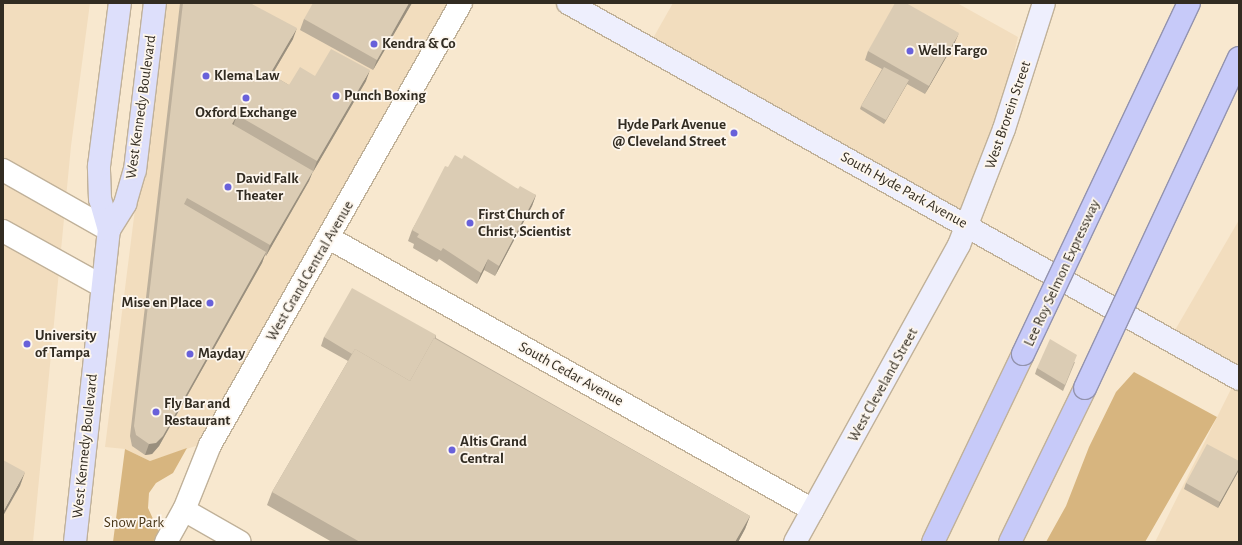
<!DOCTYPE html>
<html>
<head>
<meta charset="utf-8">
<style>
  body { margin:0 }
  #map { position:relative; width:1242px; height:545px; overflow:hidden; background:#f8e8cf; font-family:"Alegreya Sans",sans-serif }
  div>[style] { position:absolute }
  .built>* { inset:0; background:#f2ddbe }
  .green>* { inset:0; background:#d7b57f }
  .roads { filter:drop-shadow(1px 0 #c0b199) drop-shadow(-1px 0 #c0b199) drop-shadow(0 1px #c0b199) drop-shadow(0 -1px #c0b199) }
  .street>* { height:22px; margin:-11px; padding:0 11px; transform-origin:11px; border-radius:11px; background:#fff }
  .secondary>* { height:22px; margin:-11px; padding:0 11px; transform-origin:11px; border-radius:11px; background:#eeeffd }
  .primary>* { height:22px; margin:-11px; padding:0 11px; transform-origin:11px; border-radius:11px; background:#dddffb }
  .highway>* { height:22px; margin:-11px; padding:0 11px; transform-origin:11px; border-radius:11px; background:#c7caf9 }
  .bridges { filter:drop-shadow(1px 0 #9393ae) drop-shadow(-1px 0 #9393ae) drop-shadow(0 1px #9393ae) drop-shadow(0 -1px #9393ae) }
  .highway-bridge>* { height:22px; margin:-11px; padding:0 11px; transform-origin:11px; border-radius:11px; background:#c7caf9 }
  .wall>* { inset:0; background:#bcaf9b }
  .shaded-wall>* { inset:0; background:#998f7e }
  .building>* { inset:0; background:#dbccb4 }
  .dots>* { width:11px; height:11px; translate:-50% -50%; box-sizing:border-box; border:2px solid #fdf6ed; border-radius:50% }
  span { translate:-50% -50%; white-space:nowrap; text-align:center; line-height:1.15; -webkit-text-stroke:3.5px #fdf6ed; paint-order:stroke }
  .poi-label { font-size:15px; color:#322c22; font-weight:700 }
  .left { translate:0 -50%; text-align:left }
  .right { translate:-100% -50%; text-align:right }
  .street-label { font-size:15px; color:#322c22 }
  .park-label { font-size:15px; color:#483516 }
  .frame { position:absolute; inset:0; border:4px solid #322c22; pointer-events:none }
</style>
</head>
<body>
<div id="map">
  <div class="built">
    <div style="clip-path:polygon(3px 3px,90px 3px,71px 146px,33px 542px,3px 542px)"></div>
    <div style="clip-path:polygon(161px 3px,454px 3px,208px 442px,150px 461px,125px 449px,105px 447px)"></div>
    <div style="clip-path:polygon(673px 3px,957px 3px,1018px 37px,992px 147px,963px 229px,652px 40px)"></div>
    <div style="clip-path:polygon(1239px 220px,1239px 376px,1171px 337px)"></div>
    <div style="clip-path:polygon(1235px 381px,1239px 384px,1239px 542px,1155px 542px)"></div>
  </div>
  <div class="green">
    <div style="clip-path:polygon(1134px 372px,1217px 417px,1145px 542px,1046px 542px,1066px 506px,1089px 447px,1116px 392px)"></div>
    <div style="clip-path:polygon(187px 448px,173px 473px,156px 483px,149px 493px,148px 508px,159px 532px,153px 542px,113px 542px,125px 449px,150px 461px)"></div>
  </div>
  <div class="roads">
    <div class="street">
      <div style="left:3px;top:170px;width:122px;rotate:29.5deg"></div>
      <div style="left:3px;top:231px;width:113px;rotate:29.1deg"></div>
      <div style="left:329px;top:238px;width:555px;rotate:29.34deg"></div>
      <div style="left:184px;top:510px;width:64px;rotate:29.7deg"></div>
      <div style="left:166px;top:542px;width:37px;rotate:-61deg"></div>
      <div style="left:184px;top:510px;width:70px;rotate:-68.2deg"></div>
      <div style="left:210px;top:445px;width:508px;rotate:-60.41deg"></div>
    </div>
    <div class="secondary">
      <div style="left:568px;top:3px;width:769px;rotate:29.26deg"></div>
      <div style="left:795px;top:542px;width:339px;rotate:-61.1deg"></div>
      <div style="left:959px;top:245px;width:124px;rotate:-68.8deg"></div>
      <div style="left:1004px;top:129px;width:132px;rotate:-72.4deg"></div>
    </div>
    <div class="primary">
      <div style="left:109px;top:230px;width:31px;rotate:-58deg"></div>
      <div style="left:125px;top:204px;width:35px;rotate:-74deg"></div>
      <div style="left:135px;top:170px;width:168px;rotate:-83.2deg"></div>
      <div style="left:75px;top:542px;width:314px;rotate:-83.8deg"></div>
      <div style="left:109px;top:230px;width:32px;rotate:-106deg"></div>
      <div style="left:100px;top:199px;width:33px;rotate:-92deg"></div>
      <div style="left:99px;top:166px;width:164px;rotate:-82.7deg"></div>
    </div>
    <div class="highway">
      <div style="left:933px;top:542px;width:208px;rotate:-64.4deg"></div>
      <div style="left:1010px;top:542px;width:171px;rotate:-64deg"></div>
    </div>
  </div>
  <div class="bridges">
    <div class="highway-bridge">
      <div style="left:1023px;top:354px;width:388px;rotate:-64.7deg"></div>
      <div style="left:1085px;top:388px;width:364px;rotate:-65deg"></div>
    </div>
  </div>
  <div class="wall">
    <div style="clip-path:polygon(180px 3px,250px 3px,293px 39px,272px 75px,289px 85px,315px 76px,366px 81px,313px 172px,313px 171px,309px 181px,266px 256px,265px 255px,262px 263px,159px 446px,152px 454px,145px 455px,132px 446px,130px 436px)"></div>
    <div style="clip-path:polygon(412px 3px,373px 70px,300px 30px,304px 19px)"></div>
    <div style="clip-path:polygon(955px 42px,925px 94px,907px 84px,884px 124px,860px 109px,861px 106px,882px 69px,865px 60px,868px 51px)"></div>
    <div style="clip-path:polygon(448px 167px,518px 189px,536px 195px,532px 206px,495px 276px,484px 270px,477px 284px,439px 259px,437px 262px,413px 248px,414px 244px,408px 241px,412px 230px)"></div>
    <div style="clip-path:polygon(436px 335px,436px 338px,750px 516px,745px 529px,738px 542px,332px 542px,267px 505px,272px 492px,348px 361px,321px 346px,324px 337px)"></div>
    <div style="clip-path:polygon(1075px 362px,1063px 391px,1035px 374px,1037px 368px)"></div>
    <div style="clip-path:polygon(1239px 461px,1239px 470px,1218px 508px,1184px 489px,1186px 483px)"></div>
  </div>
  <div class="shaded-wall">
    <div style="clip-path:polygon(409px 3px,412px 3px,373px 70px,377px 60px)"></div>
    <div style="clip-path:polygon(297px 28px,293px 39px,266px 85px,270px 74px)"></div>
    <div style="clip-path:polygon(959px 33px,955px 42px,925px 94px,929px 86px)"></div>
    <div style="clip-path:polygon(370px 70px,366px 81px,313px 172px,317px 161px)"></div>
    <div style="clip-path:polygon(909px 80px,907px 84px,884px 124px,886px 120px)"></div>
    <div style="clip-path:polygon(237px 115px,233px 126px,232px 124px)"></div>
    <div style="clip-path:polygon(313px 171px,309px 181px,266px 256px,270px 245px)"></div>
    <div style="clip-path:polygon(536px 195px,532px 206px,495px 276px,499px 266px)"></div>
    <div style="clip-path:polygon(266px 252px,262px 263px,159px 446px,152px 454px,145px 455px,149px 444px)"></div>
    <div style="clip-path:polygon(488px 259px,484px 270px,477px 284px,481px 273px)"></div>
    <div style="clip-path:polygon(1239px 468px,1239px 470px,1218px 508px,1220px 502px)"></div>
    <div style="clip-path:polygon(25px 472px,20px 486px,3px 516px,3px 512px)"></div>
    <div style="clip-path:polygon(750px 516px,745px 529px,738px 542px,735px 542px)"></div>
  </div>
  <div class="building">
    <div style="clip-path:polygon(183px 3px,250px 3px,297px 28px,270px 74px,289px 85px,300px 67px,315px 76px,331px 49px,370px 70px,317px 161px,237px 115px,232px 124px,313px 171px,270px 245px,187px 198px,184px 204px,266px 252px,163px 436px,156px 443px,149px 444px,136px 435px,134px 426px)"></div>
    <div style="clip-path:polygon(313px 3px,409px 3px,377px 60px,304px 19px)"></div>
    <div style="clip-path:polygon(895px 3px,906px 3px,959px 33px,929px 86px,868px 51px)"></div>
    <div style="clip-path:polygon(884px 67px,909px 80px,886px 120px,861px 106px)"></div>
    <div style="clip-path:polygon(455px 155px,462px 159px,464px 155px,518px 189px,520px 186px,536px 195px,499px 266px,488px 259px,481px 273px,443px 248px,441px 251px,417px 237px,419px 234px,412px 230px,445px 166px,448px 167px)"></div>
    <div style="clip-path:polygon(352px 288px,436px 335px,435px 338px,434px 338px,410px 381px,355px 349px,352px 354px,324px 337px)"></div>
    <div style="clip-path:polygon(434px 338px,750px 516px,735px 542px,360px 542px,272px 492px,355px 349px,410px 381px)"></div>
    <div style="clip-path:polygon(1050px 339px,1077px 355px,1065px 385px,1037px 368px)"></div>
    <div style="clip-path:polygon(1207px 444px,1239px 461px,1239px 468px,1220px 502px,1186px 483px)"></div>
    <div style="clip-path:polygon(3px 460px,25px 472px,3px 512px)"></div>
  </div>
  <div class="dots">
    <div style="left:374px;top:44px;background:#6961da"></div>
    <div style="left:910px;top:51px;background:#6961da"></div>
    <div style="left:206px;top:76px;background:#6961da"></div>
    <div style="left:336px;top:96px;background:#6961da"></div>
    <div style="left:246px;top:98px;background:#6961da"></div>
    <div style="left:734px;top:133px;background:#6961da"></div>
    <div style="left:228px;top:187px;background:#6961da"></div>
    <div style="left:470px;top:223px;background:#6961da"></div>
    <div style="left:210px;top:303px;background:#6961da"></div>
    <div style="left:27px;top:344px;background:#6961da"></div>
    <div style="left:190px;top:354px;background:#6961da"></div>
    <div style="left:156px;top:412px;background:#6961da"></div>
    <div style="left:452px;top:450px;background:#6961da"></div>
  </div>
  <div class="poi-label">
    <span class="left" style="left:382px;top:44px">Kendra &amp; Co</span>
    <span class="left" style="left:918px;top:51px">Wells Fargo</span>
    <span class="left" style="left:214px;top:76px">Klema Law</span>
    <span class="left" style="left:344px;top:96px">Punch Boxing</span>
    <span style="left:246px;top:113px">Oxford Exchange</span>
    <span class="right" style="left:726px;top:133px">Hyde Park Avenue<br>@ Cleveland Street</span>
    <span class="left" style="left:236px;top:187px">David Falk<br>Theater</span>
    <span class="left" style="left:478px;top:223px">First Church of<br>Christ, Scientist</span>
    <span class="right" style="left:202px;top:303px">Mise en Place</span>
    <span class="left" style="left:35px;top:344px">University<br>of Tampa</span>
    <span class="left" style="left:198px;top:354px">Mayday</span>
    <span class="left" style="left:164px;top:412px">Fly Bar and<br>Restaurant</span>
    <span class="left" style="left:460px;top:450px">Altis Grand<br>Central</span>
  </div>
  <div class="street-label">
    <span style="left:141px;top:107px;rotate:-82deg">West Kennedy Boulevard</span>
    <span style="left:1008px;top:115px;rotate:-71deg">West Brorein Street</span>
    <span style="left:904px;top:190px;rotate:29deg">South Hyde Park Avenue</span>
    <span style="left:310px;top:271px;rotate:-60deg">West Grand Central Avenue</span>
    <span style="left:1062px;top:273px;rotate:-65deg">Lee Roy Selmon Expressway</span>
    <span style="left:571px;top:374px;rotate:29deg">South Cedar Avenue</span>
    <span style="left:883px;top:385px;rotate:-61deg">West Cleveland Street</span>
    <span style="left:85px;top:446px;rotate:-84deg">West Kennedy Boulevard</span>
  </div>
  <div class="park-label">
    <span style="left:134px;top:523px">Snow Park</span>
  </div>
  <div class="frame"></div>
</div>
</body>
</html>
